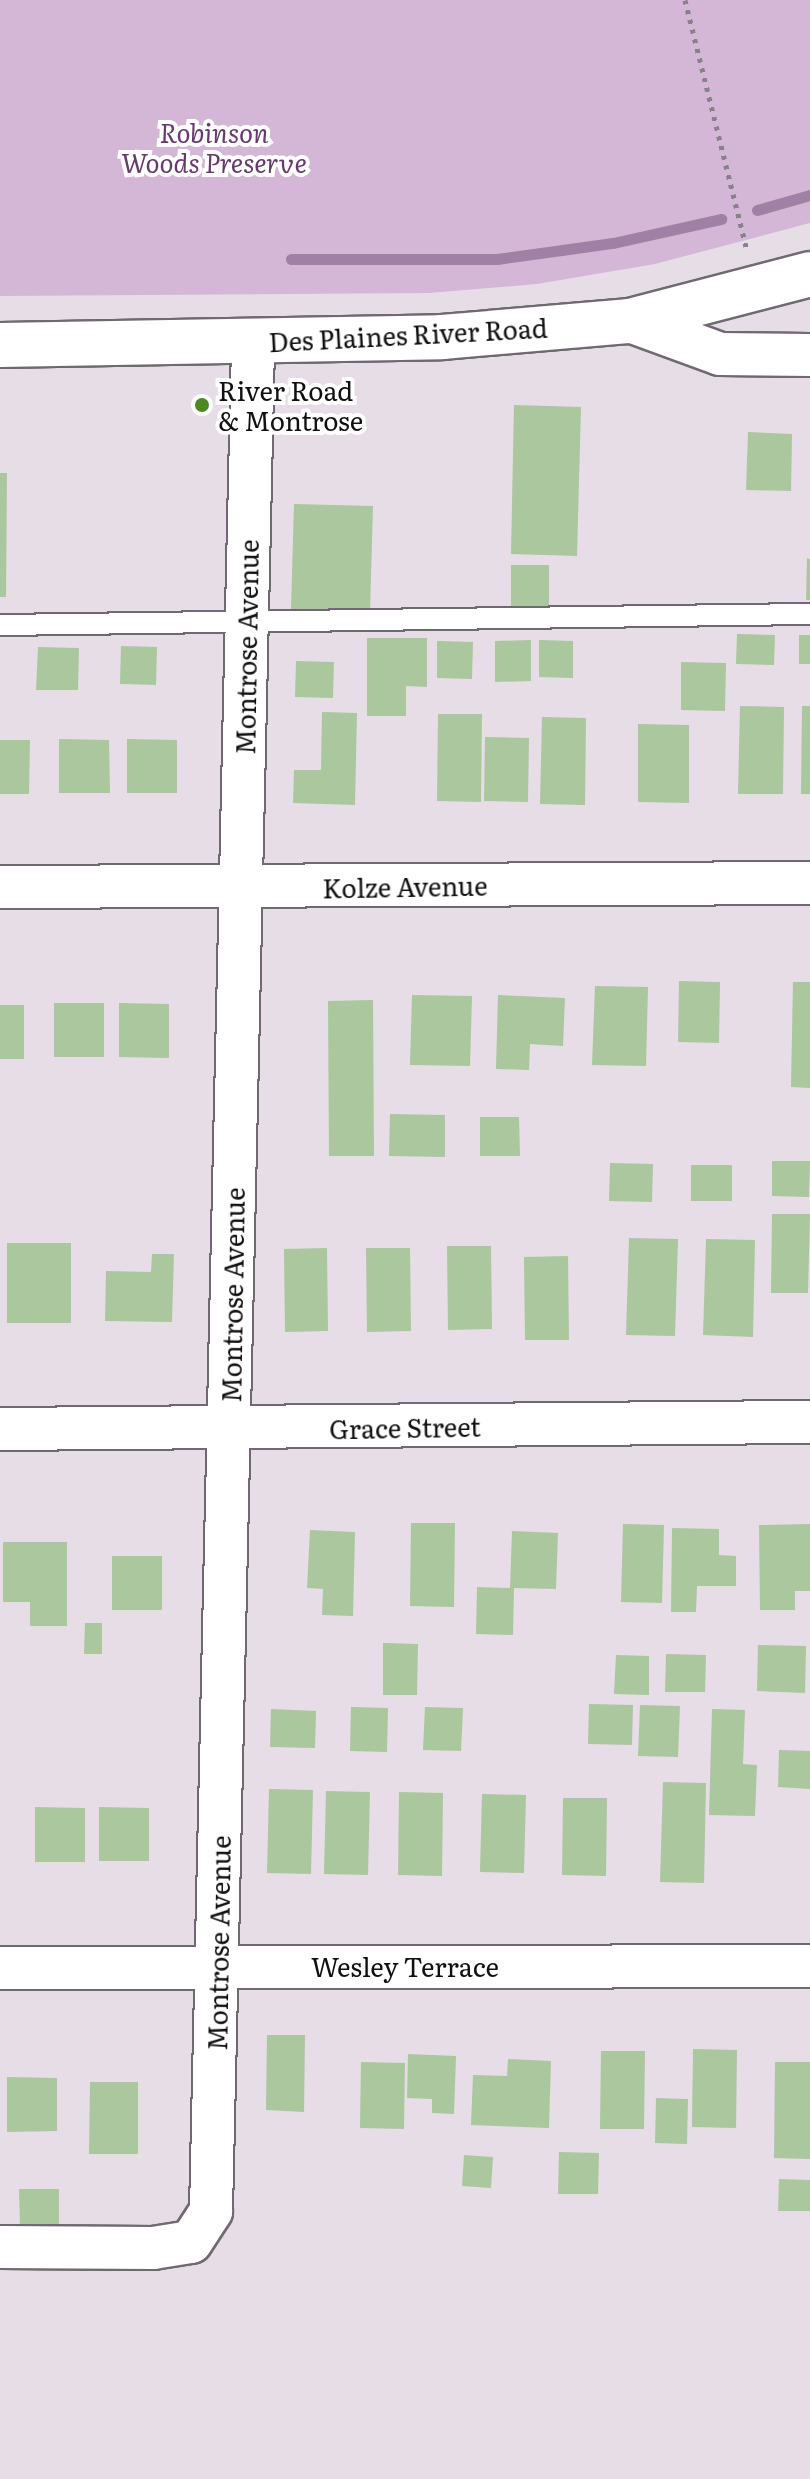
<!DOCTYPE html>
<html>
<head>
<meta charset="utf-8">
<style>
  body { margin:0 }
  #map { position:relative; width:810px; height:2479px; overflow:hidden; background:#e6dde7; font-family:Literata,serif }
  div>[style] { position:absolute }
  .green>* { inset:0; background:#d4b7d7 }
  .stream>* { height:11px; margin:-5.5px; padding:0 5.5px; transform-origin:5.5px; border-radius:5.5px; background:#a180a5 }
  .building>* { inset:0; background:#abc79d }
  .path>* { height:5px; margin-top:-2.5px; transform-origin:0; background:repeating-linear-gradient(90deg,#878188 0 4px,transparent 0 10px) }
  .roads { filter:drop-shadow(2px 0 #716972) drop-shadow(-2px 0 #716972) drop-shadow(0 2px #716972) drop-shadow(0 -2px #716972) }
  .lane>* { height:20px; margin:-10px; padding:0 10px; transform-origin:10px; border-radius:10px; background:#fff }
  .street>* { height:42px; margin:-21px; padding:0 21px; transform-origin:21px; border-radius:21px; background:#fff }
  .secondary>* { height:44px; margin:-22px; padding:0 22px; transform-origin:22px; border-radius:22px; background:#fff }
  .dots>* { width:22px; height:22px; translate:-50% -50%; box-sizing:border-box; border:4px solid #fff; border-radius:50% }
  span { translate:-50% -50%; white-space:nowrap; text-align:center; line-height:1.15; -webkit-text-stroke:8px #fff; paint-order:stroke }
  .park-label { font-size:26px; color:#673a6c; font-style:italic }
  .street-label { font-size:26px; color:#120f13 }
  .poi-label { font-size:26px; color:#120f13 }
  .left { translate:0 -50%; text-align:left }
</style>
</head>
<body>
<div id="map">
  <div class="green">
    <div style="clip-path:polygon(0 0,810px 0,810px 223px,655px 264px,537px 284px,429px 293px,0 296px)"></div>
  </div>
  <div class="stream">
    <div style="left:757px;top:210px;width:55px;rotate:-15.8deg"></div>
    <div style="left:291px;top:259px;width:206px"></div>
    <div style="left:497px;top:259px;width:117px;rotate:-7.9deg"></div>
    <div style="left:613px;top:243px;width:111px;rotate:-12.5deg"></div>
  </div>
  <div class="building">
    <div style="clip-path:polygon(514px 405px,581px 407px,577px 556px,511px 554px)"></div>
    <div style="clip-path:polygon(748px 432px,792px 434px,791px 491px,746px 490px)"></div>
    <div style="clip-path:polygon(0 473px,7px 473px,6px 597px,0 597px)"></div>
    <div style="clip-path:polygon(294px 504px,373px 506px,370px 612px,291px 609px)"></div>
    <div style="clip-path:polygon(807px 558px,810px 559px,810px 600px,806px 600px)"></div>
    <div style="clip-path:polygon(511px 565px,549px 565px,549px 606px,511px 606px)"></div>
    <div style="clip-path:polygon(737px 634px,775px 635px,774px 665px,736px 664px)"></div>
    <div style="clip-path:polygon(799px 635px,810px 635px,810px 664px,799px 664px)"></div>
    <div style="clip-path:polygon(367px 638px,427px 638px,427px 687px,406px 686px,406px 716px,367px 716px)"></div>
    <div style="clip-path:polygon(531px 640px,531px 681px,495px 682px,495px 641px)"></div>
    <div style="clip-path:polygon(539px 640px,573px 641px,573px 678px,539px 677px)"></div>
    <div style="clip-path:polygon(437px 641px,473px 642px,472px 679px,437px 678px)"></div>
    <div style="clip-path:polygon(121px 646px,157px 647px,156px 685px,120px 684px)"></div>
    <div style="clip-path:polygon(38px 647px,79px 648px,78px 690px,36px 690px)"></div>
    <div style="clip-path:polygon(296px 661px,334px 662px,333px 698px,295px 697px)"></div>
    <div style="clip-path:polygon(681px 662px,726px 663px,725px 711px,681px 710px)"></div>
    <div style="clip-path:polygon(740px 706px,784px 707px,783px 794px,738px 794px)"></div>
    <div style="clip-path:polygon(802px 706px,810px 706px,810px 794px,801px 794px)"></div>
    <div style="clip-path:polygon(322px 712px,357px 713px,355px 805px,293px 803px,294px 770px,321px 770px)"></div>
    <div style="clip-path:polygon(438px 714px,482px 714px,481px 802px,437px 801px)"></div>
    <div style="clip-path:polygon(542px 717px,586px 718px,585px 805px,540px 804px)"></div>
    <div style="clip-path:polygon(638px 724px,689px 725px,689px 803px,638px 802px)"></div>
    <div style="clip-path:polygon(485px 737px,529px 738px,528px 802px,484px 801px)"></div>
    <div style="clip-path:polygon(59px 739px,109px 740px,110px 793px,59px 793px)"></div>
    <div style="clip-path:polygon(127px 739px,177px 740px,177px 793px,127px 793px)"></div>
    <div style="clip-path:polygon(0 740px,30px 740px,29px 794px,0 794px)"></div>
    <div style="clip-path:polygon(679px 981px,720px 982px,719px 1043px,678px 1042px)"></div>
    <div style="clip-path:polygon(793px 982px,810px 982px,810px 1088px,791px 1087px)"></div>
    <div style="clip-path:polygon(595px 986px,648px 987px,646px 1066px,592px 1065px)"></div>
    <div style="clip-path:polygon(412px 995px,472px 996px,470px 1066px,410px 1065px)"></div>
    <div style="clip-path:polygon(498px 995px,565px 998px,563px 1046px,530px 1044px,529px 1070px,496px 1069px)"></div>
    <div style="clip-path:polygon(373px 1000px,374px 1156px,329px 1156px,328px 1001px)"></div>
    <div style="clip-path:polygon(54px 1003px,104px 1003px,104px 1057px,54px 1057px)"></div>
    <div style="clip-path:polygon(119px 1003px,169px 1004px,169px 1058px,119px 1057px)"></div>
    <div style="clip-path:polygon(0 1005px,24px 1005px,24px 1059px,0 1059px)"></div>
    <div style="clip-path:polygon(390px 1114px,445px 1115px,445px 1157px,389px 1156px)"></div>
    <div style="clip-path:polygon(480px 1117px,519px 1117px,520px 1156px,480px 1156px)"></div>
    <div style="clip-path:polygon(772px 1161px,810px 1161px,809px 1197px,772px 1196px)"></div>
    <div style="clip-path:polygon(610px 1163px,653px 1164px,652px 1202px,609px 1201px)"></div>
    <div style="clip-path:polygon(691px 1165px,732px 1165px,732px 1201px,691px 1201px)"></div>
    <div style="clip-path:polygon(772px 1214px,810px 1214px,808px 1293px,771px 1293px)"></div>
    <div style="clip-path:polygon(629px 1238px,678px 1239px,675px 1336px,626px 1335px)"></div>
    <div style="clip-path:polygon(706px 1239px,755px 1240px,753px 1337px,703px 1335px)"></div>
    <div style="clip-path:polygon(7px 1243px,71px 1243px,71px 1323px,7px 1323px)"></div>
    <div style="clip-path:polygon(447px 1246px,491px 1246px,492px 1329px,448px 1330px)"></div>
    <div style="clip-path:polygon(327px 1248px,328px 1331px,285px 1332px,284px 1249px)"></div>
    <div style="clip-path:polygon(366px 1248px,410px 1248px,411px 1331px,367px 1332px)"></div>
    <div style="clip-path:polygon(152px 1254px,174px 1254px,172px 1322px,105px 1321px,106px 1271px,151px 1272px)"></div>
    <div style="clip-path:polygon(568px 1256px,569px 1340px,525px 1340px,524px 1257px)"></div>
    <div style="clip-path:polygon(411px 1523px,455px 1523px,454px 1607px,410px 1606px)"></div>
    <div style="clip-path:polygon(623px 1524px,664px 1525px,662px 1603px,621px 1602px)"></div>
    <div style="clip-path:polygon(810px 1524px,810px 1591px,795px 1591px,795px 1610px,760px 1610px,759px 1525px)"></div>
    <div style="clip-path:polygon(672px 1528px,719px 1529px,719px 1555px,736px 1556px,736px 1586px,697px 1586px,696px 1612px,671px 1612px)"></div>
    <div style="clip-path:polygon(310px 1530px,355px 1532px,353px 1616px,322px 1615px,323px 1589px,307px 1588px)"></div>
    <div style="clip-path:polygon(512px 1531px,558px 1533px,556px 1589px,514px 1588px,513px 1635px,476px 1634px,477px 1587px,510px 1588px)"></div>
    <div style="clip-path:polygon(3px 1542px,67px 1542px,67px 1626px,30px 1626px,30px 1602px,3px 1602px)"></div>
    <div style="clip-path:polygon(112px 1556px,162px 1556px,162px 1610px,112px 1610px)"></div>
    <div style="clip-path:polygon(85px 1623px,102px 1623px,102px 1654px,84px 1654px)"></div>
    <div style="clip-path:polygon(383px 1643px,418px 1644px,417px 1695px,383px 1695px)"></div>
    <div style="clip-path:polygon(758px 1645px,806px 1646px,805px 1693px,757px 1691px)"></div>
    <div style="clip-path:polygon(666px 1654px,706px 1655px,705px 1692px,665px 1692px)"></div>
    <div style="clip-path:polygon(616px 1655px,649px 1656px,649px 1695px,614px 1694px)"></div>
    <div style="clip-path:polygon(589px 1704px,633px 1705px,632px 1745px,588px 1744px)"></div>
    <div style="clip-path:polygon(640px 1705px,680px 1706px,678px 1757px,638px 1756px)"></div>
    <div style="clip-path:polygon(351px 1707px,388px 1708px,387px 1752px,350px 1751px)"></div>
    <div style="clip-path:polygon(425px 1707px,463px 1708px,461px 1751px,423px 1750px)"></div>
    <div style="clip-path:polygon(271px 1709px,316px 1711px,315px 1748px,270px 1747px)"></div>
    <div style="clip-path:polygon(712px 1709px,745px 1710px,743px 1764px,757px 1765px,755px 1816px,709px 1815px)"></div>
    <div style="clip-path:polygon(779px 1750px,810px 1751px,810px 1789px,778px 1787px)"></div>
    <div style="clip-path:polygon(663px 1782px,706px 1783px,704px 1883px,660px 1882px)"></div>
    <div style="clip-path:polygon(269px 1789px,313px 1790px,311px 1874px,267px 1873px)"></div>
    <div style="clip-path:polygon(326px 1791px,370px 1792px,368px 1875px,324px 1874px)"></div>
    <div style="clip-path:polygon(399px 1792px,443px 1793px,442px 1876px,398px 1875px)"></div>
    <div style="clip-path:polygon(482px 1794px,526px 1795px,524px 1873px,480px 1872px)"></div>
    <div style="clip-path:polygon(563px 1798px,607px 1798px,606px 1876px,562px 1875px)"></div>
    <div style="clip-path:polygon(35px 1807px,85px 1808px,85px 1862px,35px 1862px)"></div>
    <div style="clip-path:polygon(99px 1807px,149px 1808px,149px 1861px,99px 1861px)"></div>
    <div style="clip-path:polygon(267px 2035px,305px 2035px,304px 2112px,266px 2110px)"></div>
    <div style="clip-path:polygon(693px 2049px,737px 2050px,736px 2128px,692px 2127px)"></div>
    <div style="clip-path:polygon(601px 2051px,645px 2051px,644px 2129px,600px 2129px)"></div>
    <div style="clip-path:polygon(408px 2054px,456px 2056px,454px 2114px,432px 2113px,432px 2099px,407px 2098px)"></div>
    <div style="clip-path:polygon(508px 2059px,551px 2061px,549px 2128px,471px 2125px,473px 2075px,507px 2076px)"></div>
    <div style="clip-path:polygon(361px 2062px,405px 2063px,404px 2129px,360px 2128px)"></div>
    <div style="clip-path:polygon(775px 2062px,810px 2062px,810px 2159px,774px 2158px)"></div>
    <div style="clip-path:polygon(7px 2077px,57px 2078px,57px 2131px,7px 2132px)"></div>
    <div style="clip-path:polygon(90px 2082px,138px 2082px,138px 2154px,89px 2154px)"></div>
    <div style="clip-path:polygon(656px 2098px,688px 2099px,687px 2144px,655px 2143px)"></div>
    <div style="clip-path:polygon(559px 2152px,599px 2153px,598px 2194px,558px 2194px)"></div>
    <div style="clip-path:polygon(464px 2155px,493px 2157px,491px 2188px,462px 2186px)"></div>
    <div style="clip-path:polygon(779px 2179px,810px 2180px,810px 2211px,778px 2211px)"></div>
    <div style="clip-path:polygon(19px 2189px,59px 2189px,59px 2227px,20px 2227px)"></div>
  </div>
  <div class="path">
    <div style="left:685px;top:0;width:259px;rotate:76.1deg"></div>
  </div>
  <div class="roads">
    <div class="lane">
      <div style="left:0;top:625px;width:810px;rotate:-0.78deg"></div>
    </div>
    <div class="street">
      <div style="left:630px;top:321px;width:96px;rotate:20.1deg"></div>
      <div style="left:720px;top:354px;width:90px;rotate:0.6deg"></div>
      <div style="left:0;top:887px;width:810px;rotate:-0.28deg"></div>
      <div style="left:0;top:1429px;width:810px;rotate:-0.5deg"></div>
      <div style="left:0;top:1968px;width:810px;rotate:-0.14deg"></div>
      <div style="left:0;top:2247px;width:153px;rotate:0.4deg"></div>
      <div style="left:153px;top:2248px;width:38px;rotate:-9deg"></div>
      <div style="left:191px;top:2242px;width:37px;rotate:-57deg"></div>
      <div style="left:211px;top:2211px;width:1869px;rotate:-88.71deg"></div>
    </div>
    <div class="secondary">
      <div style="left:0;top:345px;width:442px;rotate:-1deg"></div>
      <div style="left:442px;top:337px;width:189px;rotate:-4.9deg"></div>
      <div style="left:630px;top:321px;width:186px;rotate:-14.6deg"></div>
    </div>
  </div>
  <div class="dots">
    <div style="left:202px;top:405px;background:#4d8825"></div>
  </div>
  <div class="park-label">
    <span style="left:214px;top:147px">Robinson<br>Woods Preserve</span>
  </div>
  <div class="street-label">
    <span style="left:408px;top:334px;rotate:-3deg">Des Plaines River Road</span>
    <span style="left:246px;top:647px;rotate:-89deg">Montrose Avenue</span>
    <span style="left:405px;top:886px;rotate:-1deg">Kolze Avenue</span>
    <span style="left:232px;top:1295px;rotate:-89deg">Montrose Avenue</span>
    <span style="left:405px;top:1427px;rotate:-1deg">Grace Street</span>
    <span style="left:218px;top:1943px;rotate:-89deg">Montrose Avenue</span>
    <span style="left:405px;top:1966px">Wesley Terrace</span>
  </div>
  <div class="poi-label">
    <span class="left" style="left:218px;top:405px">River Road<br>&amp; Montrose</span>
  </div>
</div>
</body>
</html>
